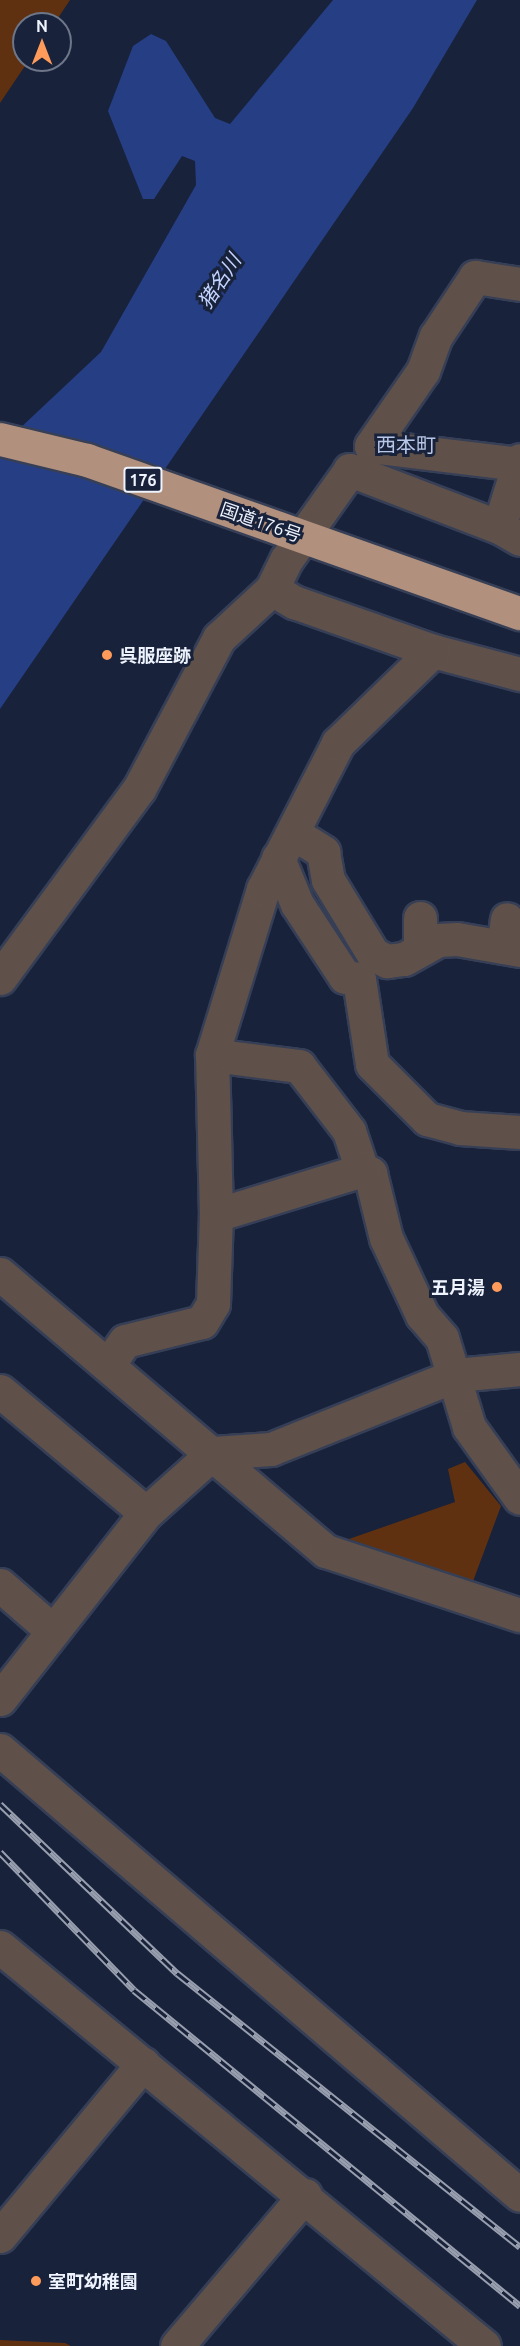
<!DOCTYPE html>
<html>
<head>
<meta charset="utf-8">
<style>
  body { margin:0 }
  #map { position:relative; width:520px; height:2346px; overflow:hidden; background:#18223b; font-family:Ubuntu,"Noto Sans JP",sans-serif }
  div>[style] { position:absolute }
  .green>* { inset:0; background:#603110 }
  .water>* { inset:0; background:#263e84 }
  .roads { filter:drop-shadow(2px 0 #363f56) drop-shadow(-2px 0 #363f56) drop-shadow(0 2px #363f56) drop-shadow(0 -2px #363f56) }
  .minor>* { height:33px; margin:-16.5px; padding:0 16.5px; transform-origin:16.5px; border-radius:16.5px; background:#5f514a }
  .highway>* { height:33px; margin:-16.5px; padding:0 16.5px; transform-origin:16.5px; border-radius:16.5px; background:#b1907d }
  .rail>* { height:7px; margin-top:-3.5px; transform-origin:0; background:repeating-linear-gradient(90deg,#18223b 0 14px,#989faf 0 28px); box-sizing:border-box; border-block:2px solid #989faf }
  .dots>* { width:16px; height:16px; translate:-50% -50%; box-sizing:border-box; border:3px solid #18223b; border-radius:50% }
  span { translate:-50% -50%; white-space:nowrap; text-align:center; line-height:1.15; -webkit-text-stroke:6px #18223b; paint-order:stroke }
  .shield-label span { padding:2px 4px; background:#18223b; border:2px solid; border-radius:4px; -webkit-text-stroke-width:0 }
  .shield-label { font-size:16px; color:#eef3fd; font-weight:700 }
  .street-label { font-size:18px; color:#eef3fd }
  .poi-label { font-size:18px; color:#eef3fd; font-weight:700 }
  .left { translate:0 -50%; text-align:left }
  .right { translate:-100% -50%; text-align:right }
  .water-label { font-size:20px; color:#c3d5fe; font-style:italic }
  .neighbourhood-label { font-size:20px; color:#b8c6e7 }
  .north { position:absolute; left:12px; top:12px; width:60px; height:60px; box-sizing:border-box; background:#18223b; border:2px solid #6e7689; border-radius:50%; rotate:0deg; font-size:16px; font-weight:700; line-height:24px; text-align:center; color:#eef3fd }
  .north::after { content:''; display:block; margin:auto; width:21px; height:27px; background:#ff9b5a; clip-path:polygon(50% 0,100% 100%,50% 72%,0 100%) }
</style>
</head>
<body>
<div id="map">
  <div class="green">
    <div style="clip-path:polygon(0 0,70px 0,54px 24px,24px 24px,24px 60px,29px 60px,0 103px)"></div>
    <div style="clip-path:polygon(465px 1462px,501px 1506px,472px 1584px,349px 1539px,455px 1502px,448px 1469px)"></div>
    <div style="clip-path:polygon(0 2340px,65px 2343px,71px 2346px,0 2346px)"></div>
  </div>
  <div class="water">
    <div style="clip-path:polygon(333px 0,477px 0,413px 108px,0 709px,0 447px,101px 352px,196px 185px,195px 161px,182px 156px,154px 199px,143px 199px,108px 111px,133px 46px,151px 34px,166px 41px,215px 118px,230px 124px)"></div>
  </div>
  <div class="roads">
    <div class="minor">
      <div style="left:519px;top:464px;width:149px;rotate:-173.1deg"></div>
      <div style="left:371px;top:446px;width:91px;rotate:-55.3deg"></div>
      <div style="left:423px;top:371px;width:37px;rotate:-70deg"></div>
      <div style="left:436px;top:336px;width:71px;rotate:-56.5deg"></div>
      <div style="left:475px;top:277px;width:46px;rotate:8.8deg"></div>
      <div style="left:499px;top:527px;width:70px;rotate:-72.6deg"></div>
      <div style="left:520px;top:539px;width:24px;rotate:-150deg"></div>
      <div style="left:499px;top:527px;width:160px;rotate:-159.1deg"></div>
      <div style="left:350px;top:470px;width:110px;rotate:125.4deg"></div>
      <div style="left:286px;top:560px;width:32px;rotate:116deg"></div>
      <div style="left:272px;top:589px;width:26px;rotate:31deg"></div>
      <div style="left:294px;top:602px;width:147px;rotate:19.4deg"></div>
      <div style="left:433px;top:651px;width:90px;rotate:14.8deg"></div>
      <div style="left:293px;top:833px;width:36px;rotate:32deg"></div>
      <div style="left:323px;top:852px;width:28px;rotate:80deg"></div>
      <div style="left:328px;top:880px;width:87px;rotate:58.7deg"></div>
      <div style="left:373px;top:954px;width:16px;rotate:27deg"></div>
      <div style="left:387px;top:961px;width:17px;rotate:-7deg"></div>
      <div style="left:404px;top:959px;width:39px;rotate:-29deg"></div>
      <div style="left:438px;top:940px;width:19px;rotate:-3deg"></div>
      <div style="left:457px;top:939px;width:64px;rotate:9.9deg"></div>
      <div style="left:278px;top:858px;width:50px;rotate:67.6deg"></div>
      <div style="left:297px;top:904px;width:87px;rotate:56.7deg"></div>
      <div style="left:345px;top:977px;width:14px;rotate:8deg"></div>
      <div style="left:359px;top:979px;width:86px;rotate:81.3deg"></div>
      <div style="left:372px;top:1064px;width:78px;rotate:45deg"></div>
      <div style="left:427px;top:1119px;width:34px;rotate:15deg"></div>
      <div style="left:460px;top:1128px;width:60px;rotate:3.8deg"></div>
      <div style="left:503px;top:947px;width:28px;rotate:-82deg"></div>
      <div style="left:420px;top:949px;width:31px;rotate:-90deg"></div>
      <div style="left:0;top:978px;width:235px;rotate:-53.7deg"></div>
      <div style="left:139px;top:789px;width:171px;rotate:-62.1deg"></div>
      <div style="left:219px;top:638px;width:72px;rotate:-42.8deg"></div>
      <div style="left:212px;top:1055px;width:88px;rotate:7.2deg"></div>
      <div style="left:299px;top:1066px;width:82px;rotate:52.4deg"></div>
      <div style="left:349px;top:1131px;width:41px;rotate:71.6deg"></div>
      <div style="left:362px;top:1170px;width:9px;rotate:21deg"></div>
      <div style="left:370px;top:1173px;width:67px;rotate:76.2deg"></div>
      <div style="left:386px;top:1238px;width:85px;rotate:64.9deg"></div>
      <div style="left:422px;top:1315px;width:30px;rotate:49deg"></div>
      <div style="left:442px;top:1338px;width:93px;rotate:73.1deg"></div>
      <div style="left:469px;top:1427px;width:87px;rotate:54.3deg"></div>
      <div style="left:216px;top:1215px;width:153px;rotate:-17.1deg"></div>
      <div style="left:0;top:1274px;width:428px;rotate:40.4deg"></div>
      <div style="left:326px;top:1551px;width:204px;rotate:18.3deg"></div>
      <div style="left:108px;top:1365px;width:29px;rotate:-55deg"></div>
      <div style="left:125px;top:1341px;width:79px;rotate:-13.9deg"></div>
      <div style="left:202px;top:1322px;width:21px;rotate:-59deg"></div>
      <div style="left:213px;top:1304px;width:89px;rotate:-88.1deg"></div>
      <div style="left:216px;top:1215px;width:160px;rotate:-91.4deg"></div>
      <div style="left:212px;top:1055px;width:174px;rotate:-72.9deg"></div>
      <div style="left:263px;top:889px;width:164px;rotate:-62.8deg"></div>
      <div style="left:338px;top:743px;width:132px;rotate:-44.1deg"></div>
      <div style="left:0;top:1391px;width:190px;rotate:39.9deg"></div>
      <div style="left:0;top:1585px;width:70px;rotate:41deg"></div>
      <div style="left:0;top:1699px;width:236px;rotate:-51.9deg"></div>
      <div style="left:146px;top:1513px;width:90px;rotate:-41.8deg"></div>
      <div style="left:213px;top:1453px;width:58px;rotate:-3.9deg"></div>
      <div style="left:271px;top:1449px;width:199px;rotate:-21.8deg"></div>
      <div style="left:456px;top:1375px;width:64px;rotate:-5.4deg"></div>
      <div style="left:0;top:1750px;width:684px;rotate:40.56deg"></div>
      <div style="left:0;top:1947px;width:627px;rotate:39.5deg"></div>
      <div style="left:0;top:2236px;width:224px;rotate:-50.3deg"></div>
      <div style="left:177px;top:2346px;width:198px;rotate:-49.7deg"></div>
    </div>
    <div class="highway">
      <div style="left:0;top:439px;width:89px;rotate:13.6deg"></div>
      <div style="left:87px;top:460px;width:459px;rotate:19.5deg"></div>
    </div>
  </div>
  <div class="rail">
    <div style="left:0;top:1804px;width:245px;rotate:43.7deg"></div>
    <div style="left:177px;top:1973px;width:439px;rotate:38.6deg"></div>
    <div style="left:0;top:1852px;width:192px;rotate:45.8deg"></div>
    <div style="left:134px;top:1990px;width:499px;rotate:39.3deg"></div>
  </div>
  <div class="dots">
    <div style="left:107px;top:655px;background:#ff9b5a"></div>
    <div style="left:497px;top:1287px;background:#ff9b5a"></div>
    <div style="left:36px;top:2281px;background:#ff9b5a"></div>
  </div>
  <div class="shield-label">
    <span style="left:143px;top:480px">176</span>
  </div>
  <div class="street-label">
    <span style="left:261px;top:522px;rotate:19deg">国道176号</span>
  </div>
  <div class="poi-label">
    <span class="left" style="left:119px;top:655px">呉服座跡</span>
    <span class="right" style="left:485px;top:1287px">五月湯</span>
    <span class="left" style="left:48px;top:2281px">室町幼稚園</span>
  </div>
  <div class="water-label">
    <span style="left:219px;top:281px;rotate:-57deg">猪名川</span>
  </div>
  <div class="neighbourhood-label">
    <span style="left:406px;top:444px">西本町</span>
  </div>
  <div class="north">N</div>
</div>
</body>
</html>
